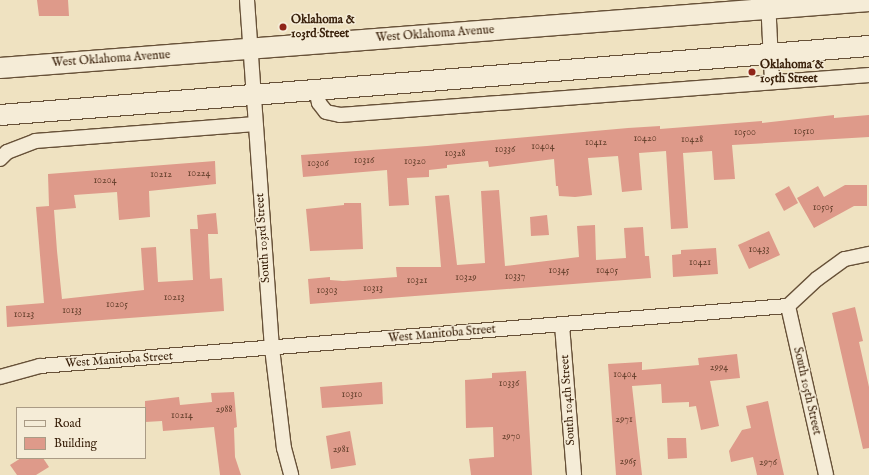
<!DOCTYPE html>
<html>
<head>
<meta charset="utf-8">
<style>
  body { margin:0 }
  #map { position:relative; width:869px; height:475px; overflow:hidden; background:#efe2c1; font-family:"IM FELL English",serif }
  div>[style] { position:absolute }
  .building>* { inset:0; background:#de9a8a }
  .roads { filter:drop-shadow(1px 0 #675138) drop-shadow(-1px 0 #675138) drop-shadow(0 1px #675138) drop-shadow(0 -1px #675138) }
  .street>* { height:14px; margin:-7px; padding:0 7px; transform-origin:7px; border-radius:7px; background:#f5ecd7 }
  .secondary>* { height:20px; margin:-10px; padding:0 10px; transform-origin:10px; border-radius:10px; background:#f5ecd7 }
  .dots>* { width:11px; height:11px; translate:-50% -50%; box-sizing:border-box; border:2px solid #f5ecd7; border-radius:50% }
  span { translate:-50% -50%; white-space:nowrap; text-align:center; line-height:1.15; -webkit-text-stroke:3px #f5ecd7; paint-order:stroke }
  .number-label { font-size:10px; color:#633f2b }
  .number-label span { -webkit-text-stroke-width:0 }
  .poi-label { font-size:12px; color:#3a210b; font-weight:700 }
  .left { translate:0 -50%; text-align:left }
  .street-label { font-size:12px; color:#3a210b }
  .legend { position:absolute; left:16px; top:407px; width:130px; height:52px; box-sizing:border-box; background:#f5ecd7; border:1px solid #aa9b85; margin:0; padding:5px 7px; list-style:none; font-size:12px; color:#3a210b }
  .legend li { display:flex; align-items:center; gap:8px; height:20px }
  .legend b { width:20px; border:1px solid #aa9b85 }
</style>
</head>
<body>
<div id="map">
  <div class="building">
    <div style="clip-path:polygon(37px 0,68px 0,69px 16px,39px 16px)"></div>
    <div style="clip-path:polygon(834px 115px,834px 118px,869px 115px,869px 137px,732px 145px,735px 179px,714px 180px,712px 151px,683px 153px,688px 228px,671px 229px,666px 151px,639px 153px,642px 190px,622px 192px,618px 156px,588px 158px,592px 195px,575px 197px,559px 196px,558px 186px,556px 186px,554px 159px,489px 167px,488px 161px,447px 165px,447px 168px,429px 170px,429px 177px,407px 178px,409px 205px,389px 206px,387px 170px,303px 177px,301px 155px,427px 146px,628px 128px,660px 126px,660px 129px,762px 121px,762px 123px)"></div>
    <div style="clip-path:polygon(215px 161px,216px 184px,149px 191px,150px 217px,119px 220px,117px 192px,74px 195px,76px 208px,54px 210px,57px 251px,62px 299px,144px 290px,141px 248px,156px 247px,158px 282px,193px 280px,190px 229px,198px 229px,197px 215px,216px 213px,218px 234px,208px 234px,210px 279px,222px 278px,224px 311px,7px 327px,6px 306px,44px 303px,36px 207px,49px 206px,48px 174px)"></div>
    <div style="clip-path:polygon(845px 185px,867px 185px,867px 206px,854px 206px,814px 228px,797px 198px,818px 186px,824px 197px)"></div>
    <div style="clip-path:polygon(789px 186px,798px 203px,784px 211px,775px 194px)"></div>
    <div style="clip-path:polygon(499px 190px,505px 266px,579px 257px,577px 226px,595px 225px,596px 260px,626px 258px,624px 228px,643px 227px,645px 256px,649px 256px,651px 278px,310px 304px,308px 279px,330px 277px,330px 280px,343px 281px,397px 277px,396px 267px,441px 267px,435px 196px,449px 195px,457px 265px,485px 263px,481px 191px)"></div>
    <div style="clip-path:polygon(344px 203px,361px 203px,363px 249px,310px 251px,306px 209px,344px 205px)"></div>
    <div style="clip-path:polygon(547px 215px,549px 235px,531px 236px,530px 217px)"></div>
    <div style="clip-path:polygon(769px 231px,780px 255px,749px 269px,738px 245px)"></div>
    <div style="clip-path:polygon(716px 248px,718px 274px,673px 277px,672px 255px,681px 254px,681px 250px)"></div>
    <div style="clip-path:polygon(855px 307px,863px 341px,859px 342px,869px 387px,869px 448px,863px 449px,832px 313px)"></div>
    <div style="clip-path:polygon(737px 354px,740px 378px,710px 381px,719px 426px,701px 430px,696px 406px,689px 407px,689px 402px,662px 403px,661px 384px,632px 386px,642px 475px,616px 475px,608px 364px,642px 362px,642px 370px,699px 365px,698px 358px)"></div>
    <div style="clip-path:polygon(526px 371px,532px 475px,471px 475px,469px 459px,494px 457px,493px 427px,466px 428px,465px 380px,492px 378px,492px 373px)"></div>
    <div style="clip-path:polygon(382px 382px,383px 404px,322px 408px,320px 387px)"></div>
    <div style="clip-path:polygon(234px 392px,237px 427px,234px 428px,235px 457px,241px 475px,220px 475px,214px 427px,163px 431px,162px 421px,145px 422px,145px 401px,179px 397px,180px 405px,212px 402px,211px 393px)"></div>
    <div style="clip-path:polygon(768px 401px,775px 435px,784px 475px,757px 475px,753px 457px,731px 462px,729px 451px,742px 430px,751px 428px,746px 406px)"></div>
    <div style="clip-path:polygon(350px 431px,356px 465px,331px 469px,326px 436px)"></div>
    <div style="clip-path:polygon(667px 438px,686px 438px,687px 458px,668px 459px)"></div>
    <div style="clip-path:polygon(21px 458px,43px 458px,49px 467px,36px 475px,17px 475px,10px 465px)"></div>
  </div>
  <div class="roads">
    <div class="street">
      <div style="left:247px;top:0;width:349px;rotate:85.9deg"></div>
      <div style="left:272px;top:348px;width:101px;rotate:83.2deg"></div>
      <div style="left:284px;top:448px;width:28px;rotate:75deg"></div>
      <div style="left:768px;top:0;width:81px;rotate:87.2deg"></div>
      <div style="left:316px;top:90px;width:13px;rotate:77deg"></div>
      <div style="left:319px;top:103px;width:11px;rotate:52deg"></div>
      <div style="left:326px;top:112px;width:14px;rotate:12deg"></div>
      <div style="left:340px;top:115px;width:531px;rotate:-4.32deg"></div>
      <div style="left:0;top:159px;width:10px;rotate:-45deg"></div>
      <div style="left:7px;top:152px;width:30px;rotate:-21deg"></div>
      <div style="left:35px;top:141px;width:221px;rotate:-4.4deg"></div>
      <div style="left:788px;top:306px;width:173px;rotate:77.3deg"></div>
      <div style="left:562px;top:325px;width:150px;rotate:85.4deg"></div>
      <div style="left:0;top:377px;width:41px;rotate:-15.4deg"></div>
      <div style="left:40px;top:366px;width:750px;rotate:-4.59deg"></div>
      <div style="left:788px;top:306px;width:40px;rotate:-43deg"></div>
      <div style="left:817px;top:279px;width:34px;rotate:-36deg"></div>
      <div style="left:845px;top:259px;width:25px;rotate:-12deg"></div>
    </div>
    <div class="secondary">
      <div style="left:0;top:68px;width:872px;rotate:-4.41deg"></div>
      <div style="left:0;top:115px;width:872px;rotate:-4.54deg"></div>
    </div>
  </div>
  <div class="dots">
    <div style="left:283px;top:27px;background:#8f2418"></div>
    <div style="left:752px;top:72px;background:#8f2418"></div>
  </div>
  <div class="number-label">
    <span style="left:804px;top:132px">10510</span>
    <span style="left:745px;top:133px">10500</span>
    <span style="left:645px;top:139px">10420</span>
    <span style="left:692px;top:140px">10428</span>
    <span style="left:596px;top:143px">10412</span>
    <span style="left:543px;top:147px">10404</span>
    <span style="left:505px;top:150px">10336</span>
    <span style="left:455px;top:154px">10328</span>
    <span style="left:364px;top:161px">10316</span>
    <span style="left:415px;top:162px">10320</span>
    <span style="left:318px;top:164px">10306</span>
    <span style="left:199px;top:174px">10224</span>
    <span style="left:161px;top:175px">10212</span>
    <span style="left:105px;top:181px">10204</span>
    <span style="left:823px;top:208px">10505</span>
    <span style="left:759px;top:250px">10433</span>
    <span style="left:700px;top:263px">10421</span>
    <span style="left:559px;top:271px">10345</span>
    <span style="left:607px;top:271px">10405</span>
    <span style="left:515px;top:277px">10337</span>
    <span style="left:466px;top:278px">10329</span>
    <span style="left:417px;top:281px">10321</span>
    <span style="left:373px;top:289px">10313</span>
    <span style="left:327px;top:291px">10303</span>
    <span style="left:174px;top:298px">10213</span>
    <span style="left:117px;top:305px">10205</span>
    <span style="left:72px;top:311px">10133</span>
    <span style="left:24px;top:315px">10123</span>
    <span style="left:719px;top:368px">2994</span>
    <span style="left:625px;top:375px">10404</span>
    <span style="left:509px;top:384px">10336</span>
    <span style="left:352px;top:395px">10310</span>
    <span style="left:224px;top:410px">2988</span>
    <span style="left:182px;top:416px">10214</span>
    <span style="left:624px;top:420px">2971</span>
    <span style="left:511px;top:437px">2970</span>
    <span style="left:341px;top:450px">2981</span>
    <span style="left:628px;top:462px">2965</span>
    <span style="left:768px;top:463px">2976</span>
  </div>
  <div class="poi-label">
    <span class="left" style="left:291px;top:27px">Oklahoma &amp;<br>103rd Street</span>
    <span class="left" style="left:760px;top:72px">Oklahoma &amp;<br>105th Street</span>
  </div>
  <div class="street-label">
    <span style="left:435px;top:34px;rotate:-4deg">West Oklahoma Avenue</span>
    <span style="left:111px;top:59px;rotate:-4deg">West Oklahoma Avenue</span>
    <span style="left:263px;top:238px;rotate:-94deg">South 103rd Street</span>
    <span style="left:442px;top:334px;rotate:-5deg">West Manitoba Street</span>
    <span style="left:119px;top:360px;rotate:-4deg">West Manitoba Street</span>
    <span style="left:807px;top:391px;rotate:77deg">South 105th Street</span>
    <span style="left:568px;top:400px;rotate:-94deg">South 104th Street</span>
  </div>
  <ul class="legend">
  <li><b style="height:5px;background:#f5ecd7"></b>Road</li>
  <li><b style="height:11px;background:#de9a8a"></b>Building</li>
  </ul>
</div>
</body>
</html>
